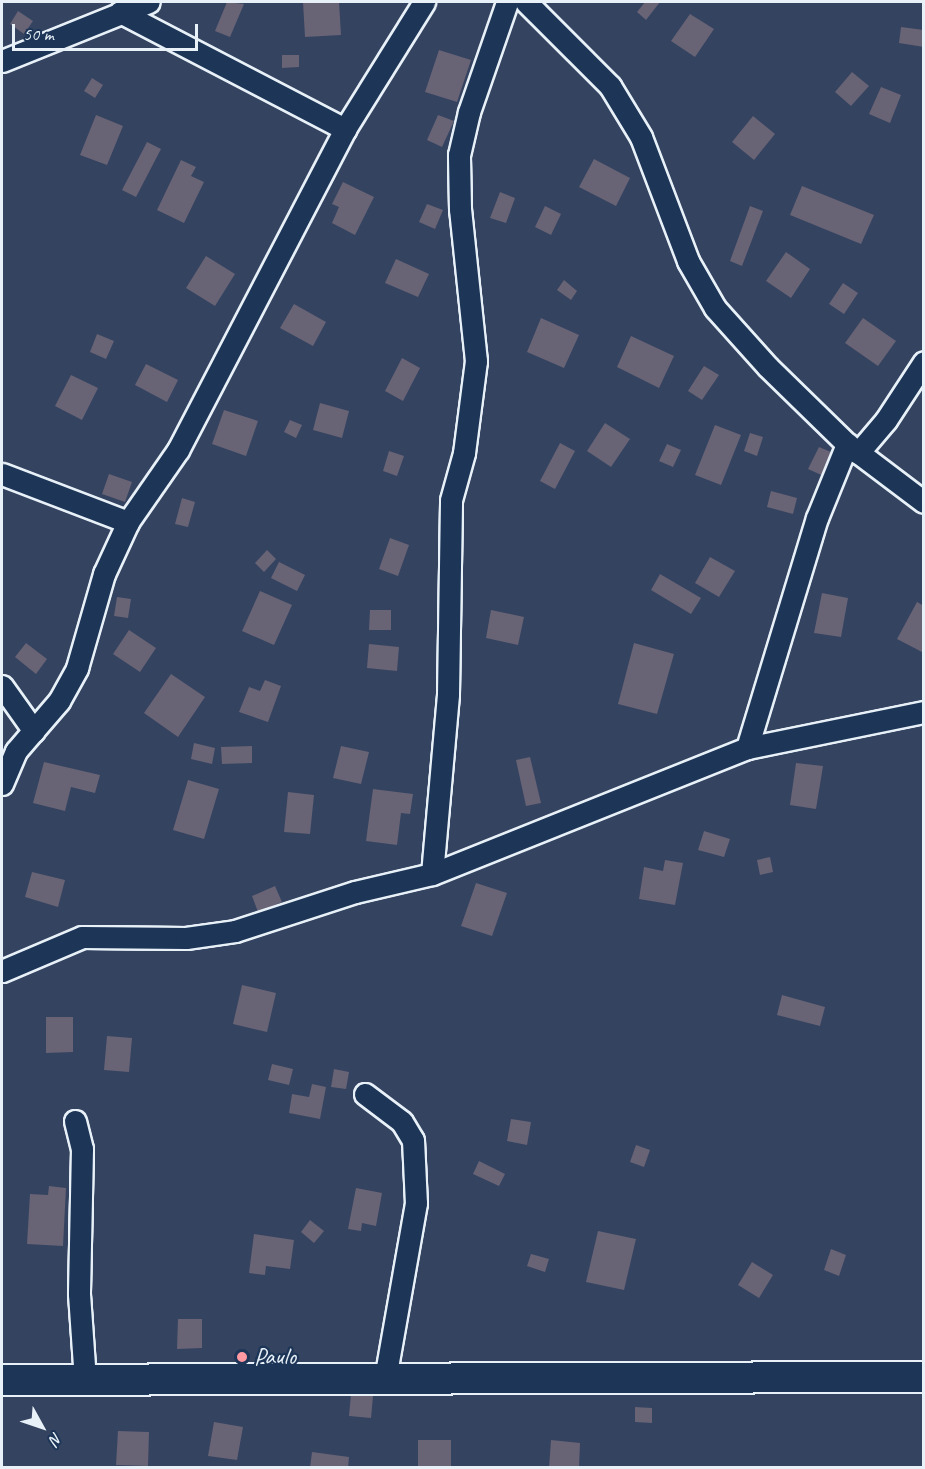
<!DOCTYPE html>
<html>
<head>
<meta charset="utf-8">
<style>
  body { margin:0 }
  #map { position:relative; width:925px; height:1469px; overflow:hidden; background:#344360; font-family:Caveat,sans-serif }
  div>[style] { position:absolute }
  .building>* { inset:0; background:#686375 }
  .roads { filter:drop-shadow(2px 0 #e8f1f8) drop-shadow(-2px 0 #e8f1f8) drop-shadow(0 2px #e8f1f8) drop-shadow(0 -2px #e8f1f8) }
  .street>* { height:21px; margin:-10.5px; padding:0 10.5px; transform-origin:10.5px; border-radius:10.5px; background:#1d3557 }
  .secondary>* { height:30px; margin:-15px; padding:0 15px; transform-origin:15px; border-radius:15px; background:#1d3557 }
  .dots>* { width:16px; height:16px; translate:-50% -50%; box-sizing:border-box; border:3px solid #1d3557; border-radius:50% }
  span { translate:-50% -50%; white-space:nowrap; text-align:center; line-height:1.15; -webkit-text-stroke:4.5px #1d3557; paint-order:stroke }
  .poi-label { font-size:24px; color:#e8f1f8 }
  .left { translate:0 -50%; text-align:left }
  .frame { position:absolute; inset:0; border:3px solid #e8f1f8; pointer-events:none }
  .north { position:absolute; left:12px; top:1397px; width:60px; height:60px; -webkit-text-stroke:4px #1d3557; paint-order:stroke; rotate:130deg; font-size:16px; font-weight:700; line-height:24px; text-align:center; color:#e8f1f8 }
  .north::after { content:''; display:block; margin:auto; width:21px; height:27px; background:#e8f1f8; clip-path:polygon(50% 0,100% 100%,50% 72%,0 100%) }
  .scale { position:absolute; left:12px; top:24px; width:186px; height:27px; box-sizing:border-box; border:3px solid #e8f1f8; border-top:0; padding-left:8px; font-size:18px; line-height:21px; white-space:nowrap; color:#e8f1f8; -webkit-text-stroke:4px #1d3557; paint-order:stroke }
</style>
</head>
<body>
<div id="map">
  <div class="building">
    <div style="clip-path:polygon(227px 2px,244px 4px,230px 37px,215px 31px)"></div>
    <div style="clip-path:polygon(303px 2px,339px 2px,341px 35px,305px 37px)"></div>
    <div style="clip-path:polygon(645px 2px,660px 2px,646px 20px,637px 12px)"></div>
    <div style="clip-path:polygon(18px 11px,33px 21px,24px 34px,10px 24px)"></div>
    <div style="clip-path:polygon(690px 14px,714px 29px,695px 57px,671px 41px)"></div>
    <div style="clip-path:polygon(901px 27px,924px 30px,924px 47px,899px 43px)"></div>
    <div style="clip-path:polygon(439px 50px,471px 60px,457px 102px,425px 92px)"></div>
    <div style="clip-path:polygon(282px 55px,299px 55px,299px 67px,282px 68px)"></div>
    <div style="clip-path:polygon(852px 72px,869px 86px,851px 106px,835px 92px)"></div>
    <div style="clip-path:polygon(92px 78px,103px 85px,95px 98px,84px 91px)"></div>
    <div style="clip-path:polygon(881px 87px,901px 95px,890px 123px,869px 114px)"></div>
    <div style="clip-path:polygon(96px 115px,123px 126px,107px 165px,80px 155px)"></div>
    <div style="clip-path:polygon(438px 115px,454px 121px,442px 147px,427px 140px)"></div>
    <div style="clip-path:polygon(753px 116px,775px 134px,754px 160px,732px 142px)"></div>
    <div style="clip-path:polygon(147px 142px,161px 149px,136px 197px,122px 190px)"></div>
    <div style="clip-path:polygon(594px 159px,630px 178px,616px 206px,579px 187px)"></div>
    <div style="clip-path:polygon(181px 160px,196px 167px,191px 176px,204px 182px,184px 223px,157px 210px)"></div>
    <div style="clip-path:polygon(343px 182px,374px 197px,355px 235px,332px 223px,339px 207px,332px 204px)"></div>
    <div style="clip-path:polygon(802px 186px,874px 215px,861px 244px,790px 215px)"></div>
    <div style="clip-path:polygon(500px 192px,515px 198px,506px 223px,490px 218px)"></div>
    <div style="clip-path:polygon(427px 204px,443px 210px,435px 229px,419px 222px)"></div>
    <div style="clip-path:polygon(545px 206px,561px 214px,551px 235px,535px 227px)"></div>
    <div style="clip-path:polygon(750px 206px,763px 211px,742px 266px,730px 261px)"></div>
    <div style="clip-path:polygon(786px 252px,810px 269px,791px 298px,766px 281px)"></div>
    <div style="clip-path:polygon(206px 256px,235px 274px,215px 306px,186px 288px)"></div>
    <div style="clip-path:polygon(396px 259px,429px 274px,418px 297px,385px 283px)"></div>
    <div style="clip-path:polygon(564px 280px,577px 291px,571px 300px,557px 290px)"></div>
    <div style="clip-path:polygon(843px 283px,858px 293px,844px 314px,829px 304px)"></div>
    <div style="clip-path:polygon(294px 304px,326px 322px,313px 346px,280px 328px)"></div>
    <div style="clip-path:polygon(541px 318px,579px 335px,564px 368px,527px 352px)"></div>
    <div style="clip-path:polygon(863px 318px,896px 341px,878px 366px,845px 343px)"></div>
    <div style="clip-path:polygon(97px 334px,114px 341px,106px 359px,90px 352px)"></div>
    <div style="clip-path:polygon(631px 336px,674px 356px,659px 388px,617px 367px)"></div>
    <div style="clip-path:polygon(402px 358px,420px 368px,403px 401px,385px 391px)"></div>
    <div style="clip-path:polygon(146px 364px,178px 380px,167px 402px,135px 385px)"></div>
    <div style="clip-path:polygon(704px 366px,719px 375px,702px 400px,688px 391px)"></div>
    <div style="clip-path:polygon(71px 375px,98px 388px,82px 420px,55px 406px)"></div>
    <div style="clip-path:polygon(320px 403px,349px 411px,342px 438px,313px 430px)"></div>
    <div style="clip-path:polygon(224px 410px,258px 421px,246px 456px,212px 444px)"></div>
    <div style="clip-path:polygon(290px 420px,302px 425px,296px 438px,284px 432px)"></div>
    <div style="clip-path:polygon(605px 423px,630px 439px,611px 467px,587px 451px)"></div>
    <div style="clip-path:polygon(715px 425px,741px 435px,721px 485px,695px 475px)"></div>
    <div style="clip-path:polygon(750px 433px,763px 437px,757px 456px,744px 451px)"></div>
    <div style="clip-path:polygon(560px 443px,575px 451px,555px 489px,540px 481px)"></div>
    <div style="clip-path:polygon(667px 444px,681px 450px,673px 467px,659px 461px)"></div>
    <div style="clip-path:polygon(819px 447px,838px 455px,828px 478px,808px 469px)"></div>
    <div style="clip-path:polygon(389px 451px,404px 456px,397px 476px,383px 471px)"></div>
    <div style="clip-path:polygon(109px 474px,132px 482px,125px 502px,102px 494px)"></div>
    <div style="clip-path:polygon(771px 491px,797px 498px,793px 514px,767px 507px)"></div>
    <div style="clip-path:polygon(182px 498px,195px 502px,188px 527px,175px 524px)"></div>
    <div style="clip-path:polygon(390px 538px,409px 545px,398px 576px,379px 569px)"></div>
    <div style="clip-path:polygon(267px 550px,276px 559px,264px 572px,255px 563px)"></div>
    <div style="clip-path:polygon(710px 557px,735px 571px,719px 597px,695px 583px)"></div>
    <div style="clip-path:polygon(279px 562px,305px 575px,297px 591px,271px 578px)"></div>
    <div style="clip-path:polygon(660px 574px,701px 598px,691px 614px,651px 590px)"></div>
    <div style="clip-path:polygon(260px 591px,292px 605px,274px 645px,242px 631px)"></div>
    <div style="clip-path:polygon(822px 593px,848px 598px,841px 637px,814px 633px)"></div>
    <div style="clip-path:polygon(117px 597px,131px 599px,128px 618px,114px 616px)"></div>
    <div style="clip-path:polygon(917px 602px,924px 606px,922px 652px,897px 639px)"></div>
    <div style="clip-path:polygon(370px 610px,391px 610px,391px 630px,369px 630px)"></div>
    <div style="clip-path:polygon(491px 610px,524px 617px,518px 645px,486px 638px)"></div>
    <div style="clip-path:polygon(129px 630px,156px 648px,140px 672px,113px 654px)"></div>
    <div style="clip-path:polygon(26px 643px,47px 659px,36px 674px,15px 657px)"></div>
    <div style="clip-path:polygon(634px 643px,674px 654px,657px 714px,618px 704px)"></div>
    <div style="clip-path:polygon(369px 644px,399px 647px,397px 671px,367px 668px)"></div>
    <div style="clip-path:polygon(171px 674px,205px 697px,178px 737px,144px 713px)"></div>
    <div style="clip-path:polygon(265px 680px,281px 686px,268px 722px,239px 712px,249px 687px,260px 691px)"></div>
    <div style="clip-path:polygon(194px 743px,215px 748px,212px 764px,191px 759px)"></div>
    <div style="clip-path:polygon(252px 746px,252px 763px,222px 764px,221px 747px)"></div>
    <div style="clip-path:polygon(341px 746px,369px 752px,361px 784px,333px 778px)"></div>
    <div style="clip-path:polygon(530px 757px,541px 803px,526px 806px,516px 760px)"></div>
    <div style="clip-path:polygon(44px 762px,100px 775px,95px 793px,71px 787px,65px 811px,33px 803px)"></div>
    <div style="clip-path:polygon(796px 763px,823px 766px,816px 809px,790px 805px)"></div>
    <div style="clip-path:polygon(188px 780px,219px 789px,204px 839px,173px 830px)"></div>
    <div style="clip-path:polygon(373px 789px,413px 794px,410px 814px,401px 813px,397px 845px,366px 841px)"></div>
    <div style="clip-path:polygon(288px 792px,314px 795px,310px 834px,284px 832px)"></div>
    <div style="clip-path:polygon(704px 831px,730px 839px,724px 857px,698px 850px)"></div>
    <div style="clip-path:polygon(770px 857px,773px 872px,760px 875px,757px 860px)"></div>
    <div style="clip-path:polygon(665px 860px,683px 863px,675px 905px,639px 899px,644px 867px,663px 871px)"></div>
    <div style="clip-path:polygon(32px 872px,65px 880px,58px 907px,25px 897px)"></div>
    <div style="clip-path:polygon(476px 883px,507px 893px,492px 936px,461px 926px)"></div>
    <div style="clip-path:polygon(275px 886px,282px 902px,258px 912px,252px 896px)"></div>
    <div style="clip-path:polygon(242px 985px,276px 993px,267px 1032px,233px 1024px)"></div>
    <div style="clip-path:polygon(782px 995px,825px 1007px,820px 1026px,777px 1015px)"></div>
    <div style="clip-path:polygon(46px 1017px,73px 1017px,73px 1052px,46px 1053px)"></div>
    <div style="clip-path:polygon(107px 1036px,132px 1038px,129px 1072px,104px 1070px)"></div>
    <div style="clip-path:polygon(272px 1064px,293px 1069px,289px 1085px,268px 1080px)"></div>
    <div style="clip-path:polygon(334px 1069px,349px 1072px,346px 1089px,331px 1087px)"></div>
    <div style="clip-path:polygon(312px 1084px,326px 1087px,320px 1119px,289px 1113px,292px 1094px,309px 1097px)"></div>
    <div style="clip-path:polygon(511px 1119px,531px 1122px,527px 1145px,507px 1141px)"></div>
    <div style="clip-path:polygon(636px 1145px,650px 1150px,644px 1167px,630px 1162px)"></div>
    <div style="clip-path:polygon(479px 1161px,505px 1174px,499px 1186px,473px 1174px)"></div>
    <div style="clip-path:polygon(49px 1186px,66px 1188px,63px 1246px,27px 1244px,30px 1194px,48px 1195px)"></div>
    <div style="clip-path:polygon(356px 1188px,382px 1193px,376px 1226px,362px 1223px,361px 1231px,348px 1229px)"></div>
    <div style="clip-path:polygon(310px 1220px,324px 1231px,314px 1243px,301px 1232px)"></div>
    <div style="clip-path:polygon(598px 1231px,636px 1239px,624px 1290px,586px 1282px)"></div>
    <div style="clip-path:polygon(254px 1234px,294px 1240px,290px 1269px,266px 1266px,265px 1275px,249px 1273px)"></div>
    <div style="clip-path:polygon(831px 1249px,846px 1255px,839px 1276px,824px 1270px)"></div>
    <div style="clip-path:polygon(531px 1254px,549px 1259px,545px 1272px,527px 1266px)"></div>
    <div style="clip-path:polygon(752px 1262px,773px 1275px,759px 1298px,738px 1285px)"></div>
    <div style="clip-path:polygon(178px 1319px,202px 1319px,202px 1348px,177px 1349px)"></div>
    <div style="clip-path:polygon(351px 1394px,373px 1396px,371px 1418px,349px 1416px)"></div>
    <div style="clip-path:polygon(635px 1407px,652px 1408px,652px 1423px,635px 1422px)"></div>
    <div style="clip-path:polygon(214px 1422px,243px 1427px,237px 1460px,208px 1456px)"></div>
    <div style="clip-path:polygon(118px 1431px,149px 1432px,148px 1466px,116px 1465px)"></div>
    <div style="clip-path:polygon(418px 1440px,451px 1440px,451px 1468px,418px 1468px)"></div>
    <div style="clip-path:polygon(551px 1440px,580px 1443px,579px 1468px,549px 1468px)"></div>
    <div style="clip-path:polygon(312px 1452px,349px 1457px,348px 1468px,310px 1468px)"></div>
  </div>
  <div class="roads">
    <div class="street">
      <div style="left:526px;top:2px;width:119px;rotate:45deg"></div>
      <div style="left:610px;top:86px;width:60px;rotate:58.7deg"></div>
      <div style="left:641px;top:137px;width:133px;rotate:69.2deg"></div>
      <div style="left:688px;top:261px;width:54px;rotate:60.1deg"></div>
      <div style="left:715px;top:308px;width:79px;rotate:48.1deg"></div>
      <div style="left:768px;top:367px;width:110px;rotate:44.3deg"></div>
      <div style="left:847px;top:444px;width:96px;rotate:37deg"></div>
      <div style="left:120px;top:12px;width:254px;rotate:27.5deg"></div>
      <div style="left:2px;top:61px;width:158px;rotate:-21.9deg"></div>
      <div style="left:858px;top:453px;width:43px;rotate:-49.7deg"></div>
      <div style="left:886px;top:420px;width:69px;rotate:-56.8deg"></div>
      <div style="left:2px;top:474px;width:135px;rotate:20.9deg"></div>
      <div style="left:2px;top:686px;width:55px;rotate:54.6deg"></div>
      <div style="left:747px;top:748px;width:240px;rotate:-73.1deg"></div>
      <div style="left:817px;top:518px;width:80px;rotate:-67.9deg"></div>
      <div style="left:2px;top:784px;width:36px;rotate:-67deg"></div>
      <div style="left:16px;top:751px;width:66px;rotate:-49.3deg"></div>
      <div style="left:59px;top:701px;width:38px;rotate:-61deg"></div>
      <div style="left:77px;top:668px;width:98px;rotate:-74deg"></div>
      <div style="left:104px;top:574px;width:57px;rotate:-65.2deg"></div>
      <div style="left:128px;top:522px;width:88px;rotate:-55.2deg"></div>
      <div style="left:178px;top:450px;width:362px;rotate:-62.5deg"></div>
      <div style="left:345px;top:129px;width:150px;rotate:-58.1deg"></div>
      <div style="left:432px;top:874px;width:181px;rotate:-84.9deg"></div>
      <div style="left:448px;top:694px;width:194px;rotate:-89.1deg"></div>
      <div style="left:451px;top:500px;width:49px;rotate:-74.5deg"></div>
      <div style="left:464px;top:453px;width:93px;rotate:-82.6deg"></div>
      <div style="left:476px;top:361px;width:153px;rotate:-96deg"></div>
      <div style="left:460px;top:209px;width:54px;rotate:-91.1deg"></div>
      <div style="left:459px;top:155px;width:44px;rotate:-76.9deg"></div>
      <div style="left:469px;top:112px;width:116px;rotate:-70.9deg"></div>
      <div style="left:2px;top:971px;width:87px;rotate:-23deg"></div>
      <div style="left:82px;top:937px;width:104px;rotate:0.6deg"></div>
      <div style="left:186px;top:938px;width:49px;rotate:-8.1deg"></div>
      <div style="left:235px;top:931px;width:126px;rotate:-18deg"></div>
      <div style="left:355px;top:892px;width:79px;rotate:-13.2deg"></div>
      <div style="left:432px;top:874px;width:339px;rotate:-21.8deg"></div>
      <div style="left:747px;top:748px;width:181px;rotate:-11.5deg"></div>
      <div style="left:365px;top:1094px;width:46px;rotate:37.1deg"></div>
      <div style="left:402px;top:1122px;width:21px;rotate:59deg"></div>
      <div style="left:413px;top:1140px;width:63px;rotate:87.3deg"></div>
      <div style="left:416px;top:1203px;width:178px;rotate:100deg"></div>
      <div style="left:75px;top:1121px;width:29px;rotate:76deg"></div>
      <div style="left:82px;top:1149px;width:145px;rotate:91.2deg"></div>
      <div style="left:79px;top:1294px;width:85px;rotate:86deg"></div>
    </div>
    <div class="secondary">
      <div style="left:2px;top:1380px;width:922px;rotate:-0.19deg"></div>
    </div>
  </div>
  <div class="dots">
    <div style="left:242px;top:1357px;background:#ff9aa2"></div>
  </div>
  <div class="poi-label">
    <span class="left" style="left:254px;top:1357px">Paulo</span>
  </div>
  <div class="frame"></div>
  <div class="north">N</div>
  <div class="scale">50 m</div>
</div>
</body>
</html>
